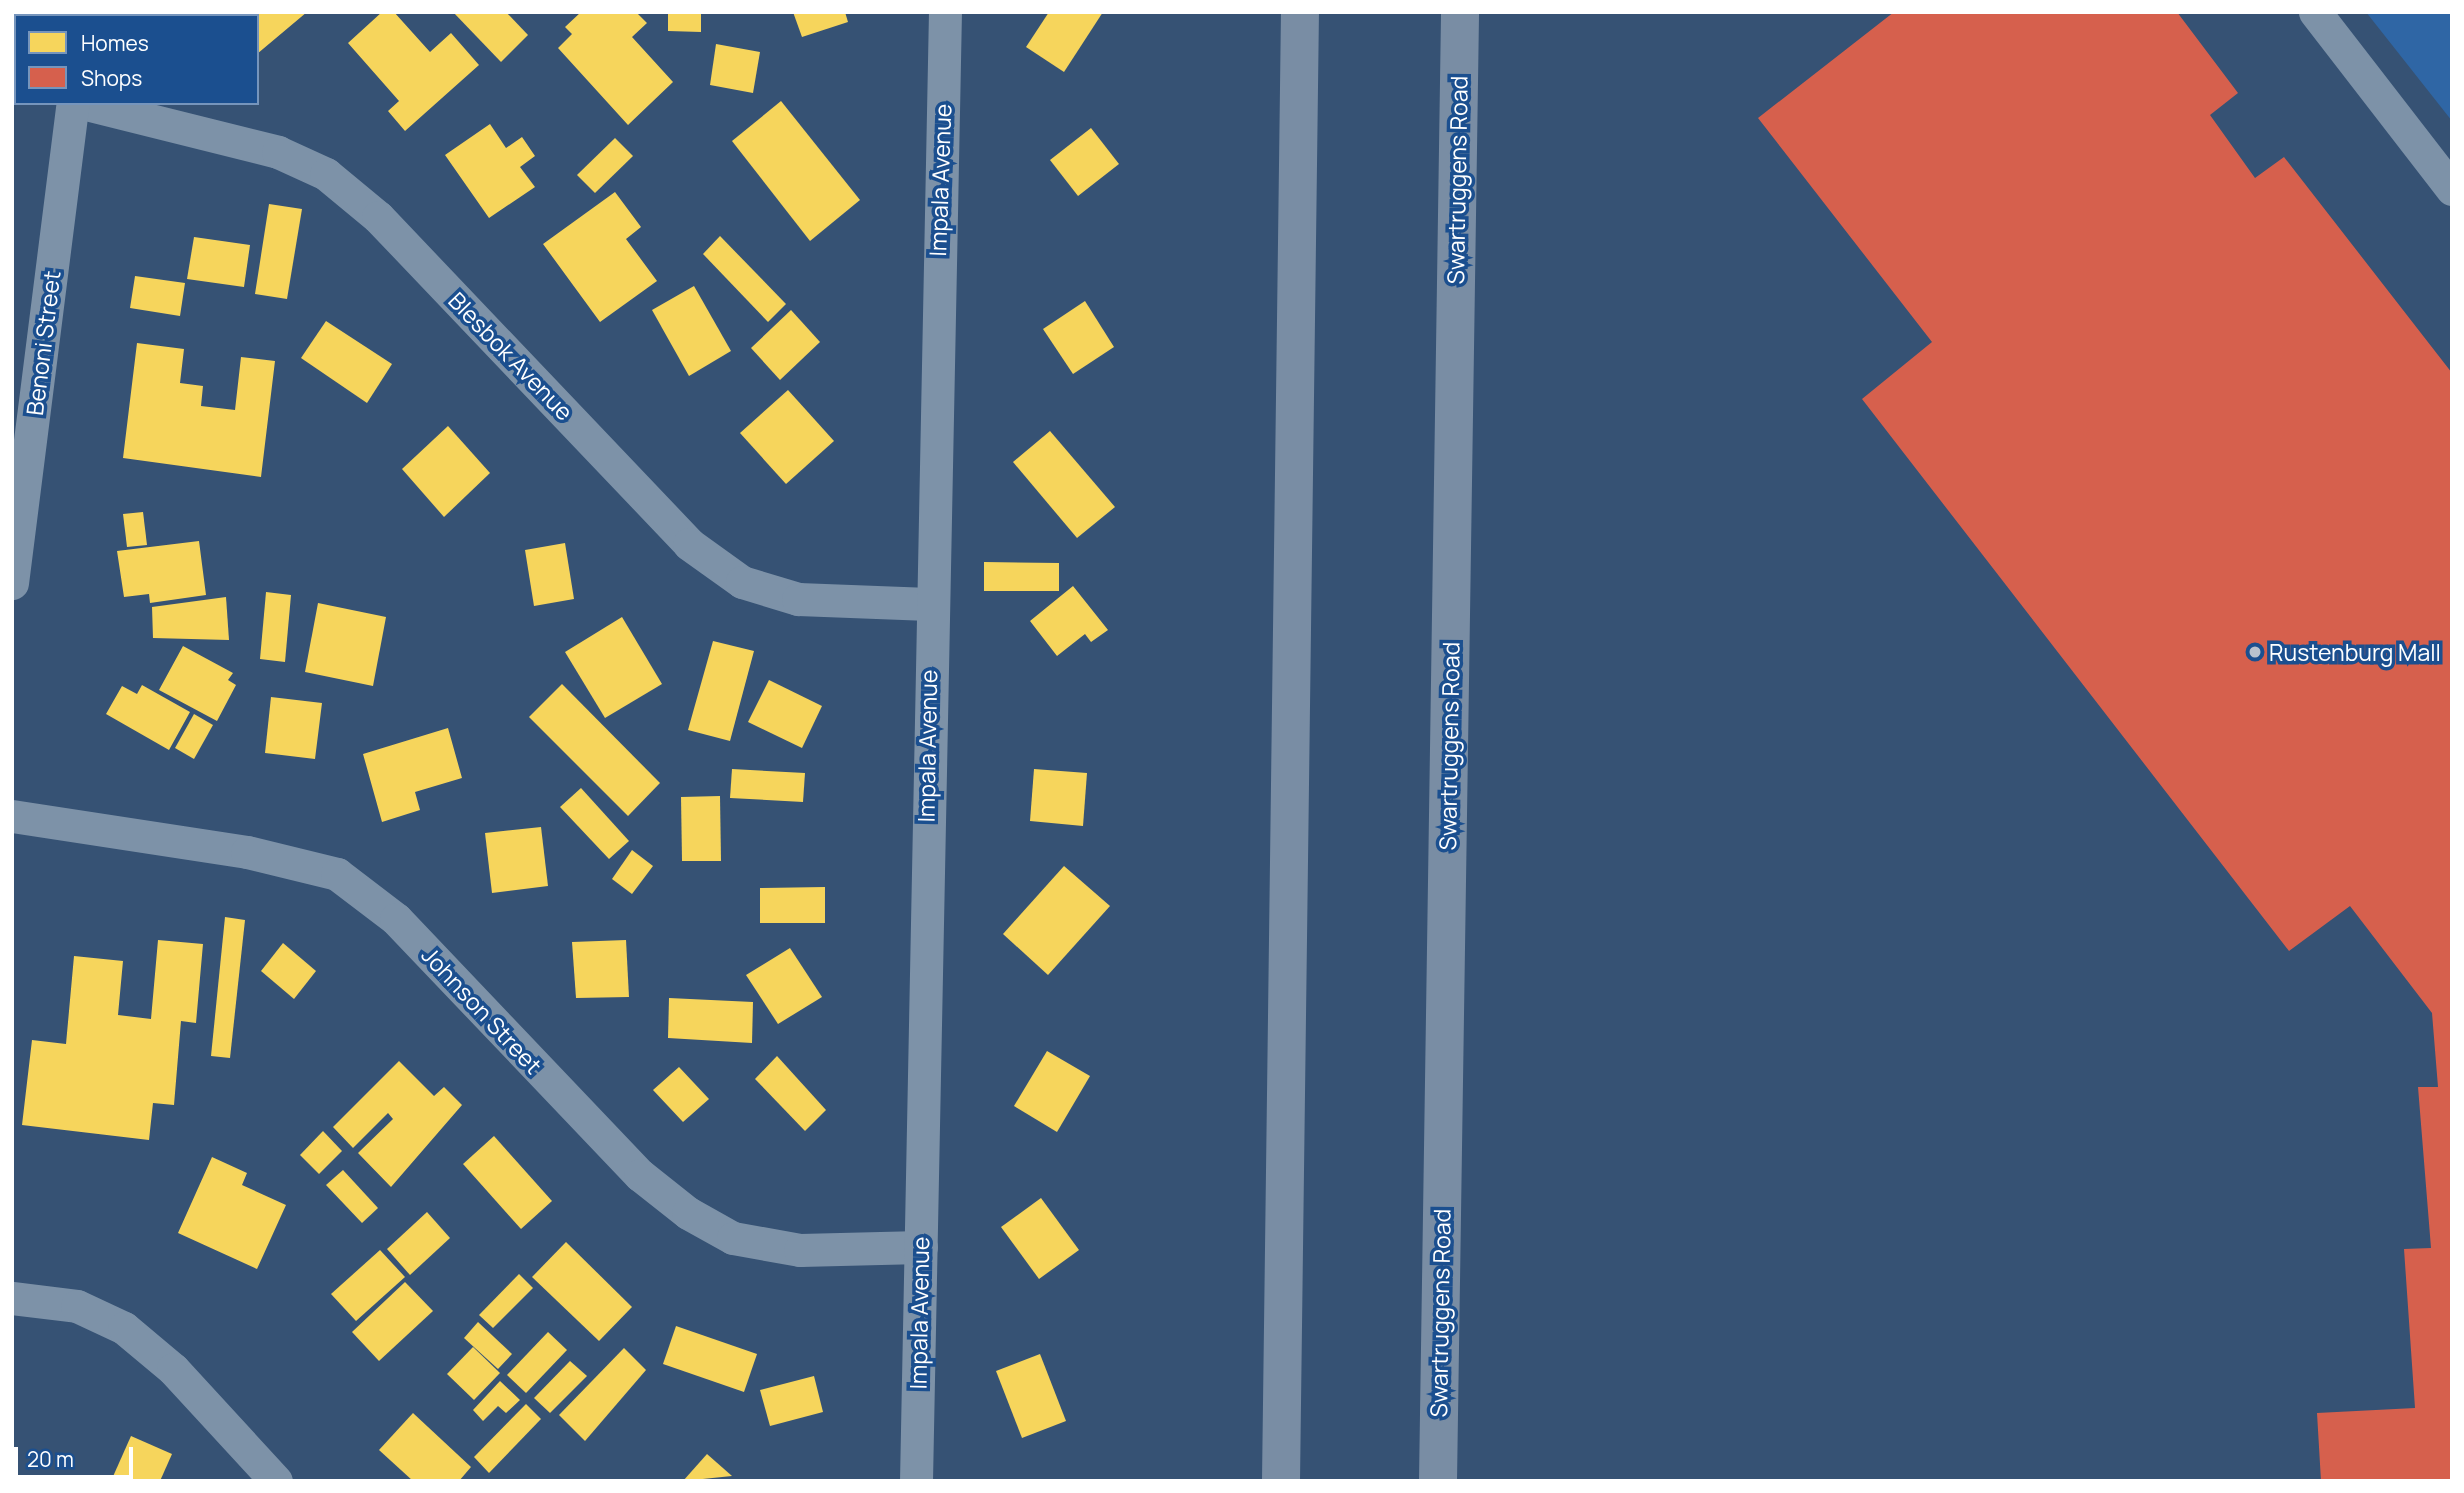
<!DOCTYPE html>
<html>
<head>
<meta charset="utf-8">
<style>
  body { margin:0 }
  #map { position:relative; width:2464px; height:1493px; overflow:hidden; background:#365274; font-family:Manrope,sans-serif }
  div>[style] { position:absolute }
  .green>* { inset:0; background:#2f66a5 }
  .homes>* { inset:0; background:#f6d55c }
  .shops>* { inset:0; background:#d6604d }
  .street>* { height:33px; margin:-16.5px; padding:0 16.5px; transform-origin:16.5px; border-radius:16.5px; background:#7d92a8 }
  .secondary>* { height:38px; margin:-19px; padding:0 19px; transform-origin:19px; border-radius:19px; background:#798da4 }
  .dots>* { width:19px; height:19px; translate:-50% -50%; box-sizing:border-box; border:4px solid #1b4f8f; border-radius:50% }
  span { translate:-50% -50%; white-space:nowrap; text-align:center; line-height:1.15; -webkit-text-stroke:7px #1b4f8f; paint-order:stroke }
  .street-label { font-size:23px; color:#fff }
  .poi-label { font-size:23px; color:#fff }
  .left { translate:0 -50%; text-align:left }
  .frame { position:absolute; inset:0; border:14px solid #fff; pointer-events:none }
  .legend { position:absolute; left:14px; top:14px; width:245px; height:91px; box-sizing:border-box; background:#1b4f8f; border:2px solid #7695bc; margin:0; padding:9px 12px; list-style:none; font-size:21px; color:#fff }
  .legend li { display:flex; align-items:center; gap:14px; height:35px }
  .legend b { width:35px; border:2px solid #7695bc }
  .scale { position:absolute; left:14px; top:1447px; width:119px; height:32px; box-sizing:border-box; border:4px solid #fff; border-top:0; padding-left:9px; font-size:21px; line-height:24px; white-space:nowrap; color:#fff; -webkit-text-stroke:5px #1b4f8f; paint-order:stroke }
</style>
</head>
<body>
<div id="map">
  <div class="green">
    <div style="clip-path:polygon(2366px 12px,2452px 12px,2452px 121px)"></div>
  </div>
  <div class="homes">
    <div style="clip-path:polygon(210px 12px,307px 12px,257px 54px,257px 16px,206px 16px)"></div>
    <div style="clip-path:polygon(382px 12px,394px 12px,430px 52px,451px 33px,479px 65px,405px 131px,388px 111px,399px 101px,348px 43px)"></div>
    <div style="clip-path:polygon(453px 12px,506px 12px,528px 35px,501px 62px)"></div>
    <div style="clip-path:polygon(581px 12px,636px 12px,647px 23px,632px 37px,673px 82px,628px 125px,558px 48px,572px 34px,565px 27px)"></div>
    <div style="clip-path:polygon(668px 12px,701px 12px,701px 32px,668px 31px)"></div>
    <div style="clip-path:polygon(793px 12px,845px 12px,848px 22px,802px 37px)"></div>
    <div style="clip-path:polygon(1049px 12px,1103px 12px,1064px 72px,1026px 47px)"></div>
    <div style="clip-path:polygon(716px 44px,760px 52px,753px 93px,710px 85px)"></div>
    <div style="clip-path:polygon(781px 101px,860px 200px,810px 241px,732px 141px)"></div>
    <div style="clip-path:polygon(490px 124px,506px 148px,522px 137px,535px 156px,520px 167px,535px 187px,489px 218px,445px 155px)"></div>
    <div style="clip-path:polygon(1091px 128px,1119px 164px,1078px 196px,1050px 160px)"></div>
    <div style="clip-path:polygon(615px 138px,633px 156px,595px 193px,577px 175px)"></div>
    <div style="clip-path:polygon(615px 192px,641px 227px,626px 239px,657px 281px,600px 322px,543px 244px)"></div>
    <div style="clip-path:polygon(269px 204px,302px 209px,287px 299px,255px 294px)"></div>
    <div style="clip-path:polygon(720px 236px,786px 304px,768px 322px,703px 254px)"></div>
    <div style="clip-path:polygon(194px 237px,250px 245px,244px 287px,187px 279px)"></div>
    <div style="clip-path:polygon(135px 276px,185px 283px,180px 316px,130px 308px)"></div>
    <div style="clip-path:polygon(694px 286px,731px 351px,689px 376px,652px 310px)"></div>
    <div style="clip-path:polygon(1085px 301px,1114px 347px,1073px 374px,1043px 329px)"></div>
    <div style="clip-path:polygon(791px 310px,820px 342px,780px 380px,751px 348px)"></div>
    <div style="clip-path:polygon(326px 321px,392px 364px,367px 403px,301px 358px)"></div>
    <div style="clip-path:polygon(137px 343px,184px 349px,180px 383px,203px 386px,201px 406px,235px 410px,241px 357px,275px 361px,261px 477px,123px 458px)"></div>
    <div style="clip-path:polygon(788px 390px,834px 441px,786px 484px,740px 433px)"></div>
    <div style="clip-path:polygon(448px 426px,490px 473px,444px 517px,402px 469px)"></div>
    <div style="clip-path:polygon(1050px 431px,1115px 507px,1077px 538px,1013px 462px)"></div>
    <div style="clip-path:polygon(143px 512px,147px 545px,127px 547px,123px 514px)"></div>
    <div style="clip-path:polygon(199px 541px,206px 595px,150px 603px,149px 594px,124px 597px,117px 551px)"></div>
    <div style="clip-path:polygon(565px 543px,574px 599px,534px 606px,525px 550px)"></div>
    <div style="clip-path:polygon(984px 562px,1059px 563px,1059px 591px,984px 591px)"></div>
    <div style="clip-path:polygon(1073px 586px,1108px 630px,1091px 642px,1085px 634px,1057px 656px,1030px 621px)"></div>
    <div style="clip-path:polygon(266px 592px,291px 595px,285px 662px,260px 659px)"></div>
    <div style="clip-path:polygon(226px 597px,229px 640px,153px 638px,152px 607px)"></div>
    <div style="clip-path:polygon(318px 603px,386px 617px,373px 686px,305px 672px)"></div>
    <div style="clip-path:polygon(622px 617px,662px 684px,605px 718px,565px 652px)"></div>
    <div style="clip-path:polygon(713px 641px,754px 651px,730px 741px,688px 730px)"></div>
    <div style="clip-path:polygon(183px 646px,233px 673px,228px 680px,236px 685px,217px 721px,159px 690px)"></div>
    <div style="clip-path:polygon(769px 680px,822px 706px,802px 748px,748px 722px)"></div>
    <div style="clip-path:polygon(562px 684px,660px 783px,628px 816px,529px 717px)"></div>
    <div style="clip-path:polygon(142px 685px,190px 712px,169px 750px,106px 714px,122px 686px,137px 694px)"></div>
    <div style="clip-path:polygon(271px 697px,322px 703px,315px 759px,265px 753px)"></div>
    <div style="clip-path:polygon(194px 714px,213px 725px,194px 759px,175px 748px)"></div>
    <div style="clip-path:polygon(448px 728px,462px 778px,415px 792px,420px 810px,382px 822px,363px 754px)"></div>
    <div style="clip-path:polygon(732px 769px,805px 773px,803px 802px,730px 798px)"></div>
    <div style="clip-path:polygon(1034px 769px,1087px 773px,1083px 826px,1030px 821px)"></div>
    <div style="clip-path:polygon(581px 788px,629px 841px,609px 859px,560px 807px)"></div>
    <div style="clip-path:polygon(720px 796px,721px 861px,682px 861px,681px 797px)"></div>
    <div style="clip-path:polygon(541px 827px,548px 886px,492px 893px,485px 833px)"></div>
    <div style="clip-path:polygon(632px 850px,653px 866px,632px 894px,612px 879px)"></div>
    <div style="clip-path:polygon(1064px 866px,1110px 906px,1048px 975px,1003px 934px)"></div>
    <div style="clip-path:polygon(825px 887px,825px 923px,760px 923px,760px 888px)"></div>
    <div style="clip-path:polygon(225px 917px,245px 920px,230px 1058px,211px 1056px)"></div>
    <div style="clip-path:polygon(158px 940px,203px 944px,196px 1023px,181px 1021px,174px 1105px,153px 1103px,149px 1140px,22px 1125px,32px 1040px,66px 1044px,74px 956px,123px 961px,118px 1015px,151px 1019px)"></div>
    <div style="clip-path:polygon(626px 940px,629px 997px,576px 998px,572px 942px)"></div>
    <div style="clip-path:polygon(283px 943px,316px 971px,294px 999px,261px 971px)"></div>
    <div style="clip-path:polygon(790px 948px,822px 997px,778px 1024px,746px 975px)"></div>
    <div style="clip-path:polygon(669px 998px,753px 1002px,752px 1043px,668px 1038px)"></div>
    <div style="clip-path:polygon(1047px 1051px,1090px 1076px,1057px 1132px,1014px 1106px)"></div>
    <div style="clip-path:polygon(777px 1056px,826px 1110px,805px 1131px,755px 1079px)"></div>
    <div style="clip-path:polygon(399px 1061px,434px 1096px,444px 1087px,462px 1105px,391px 1187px,358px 1153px,393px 1119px,388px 1113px,353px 1148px,333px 1127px)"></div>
    <div style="clip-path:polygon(679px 1067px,709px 1099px,683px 1122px,653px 1090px)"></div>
    <div style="clip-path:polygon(323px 1131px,342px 1151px,319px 1174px,300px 1155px)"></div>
    <div style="clip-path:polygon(494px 1136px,552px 1201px,521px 1229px,463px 1164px)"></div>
    <div style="clip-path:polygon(212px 1157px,247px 1173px,242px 1185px,286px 1205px,257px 1269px,178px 1233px)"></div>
    <div style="clip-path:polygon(343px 1170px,378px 1208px,362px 1223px,326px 1185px)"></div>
    <div style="clip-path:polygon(1041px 1198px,1079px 1250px,1039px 1279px,1001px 1227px)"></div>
    <div style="clip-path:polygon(427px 1212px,450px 1238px,410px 1275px,387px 1249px)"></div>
    <div style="clip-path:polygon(566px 1242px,632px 1307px,599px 1341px,532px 1277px)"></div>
    <div style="clip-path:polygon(380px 1250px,405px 1277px,356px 1321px,331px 1294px)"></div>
    <div style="clip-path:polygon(519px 1274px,533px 1288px,493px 1328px,479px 1315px)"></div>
    <div style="clip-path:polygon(405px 1282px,433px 1311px,379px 1361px,352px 1332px)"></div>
    <div style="clip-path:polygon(478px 1322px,512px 1354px,498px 1369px,464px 1338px)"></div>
    <div style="clip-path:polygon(676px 1326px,757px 1354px,744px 1392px,663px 1364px)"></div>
    <div style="clip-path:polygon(548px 1332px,567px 1350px,526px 1393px,507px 1375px)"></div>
    <div style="clip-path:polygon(473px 1347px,500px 1373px,474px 1400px,447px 1374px)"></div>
    <div style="clip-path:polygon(624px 1348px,646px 1370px,585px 1441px,559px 1415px)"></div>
    <div style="clip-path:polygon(1040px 1354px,1066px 1421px,1022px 1438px,996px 1371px)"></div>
    <div style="clip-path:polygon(570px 1361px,587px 1376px,550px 1413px,534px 1398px)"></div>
    <div style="clip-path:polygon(814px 1376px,823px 1412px,770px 1426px,760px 1390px)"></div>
    <div style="clip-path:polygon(500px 1381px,520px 1400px,506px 1413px,498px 1406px,483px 1421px,473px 1410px)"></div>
    <div style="clip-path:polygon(526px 1404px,541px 1419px,489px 1473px,474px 1457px)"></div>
    <div style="clip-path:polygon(413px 1413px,471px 1467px,459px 1481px,413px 1481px,379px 1450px)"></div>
    <div style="clip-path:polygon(131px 1436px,172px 1454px,160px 1481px,111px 1481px)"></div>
    <div style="clip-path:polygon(707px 1454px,732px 1476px,683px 1481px)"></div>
  </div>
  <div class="shops">
    <div style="clip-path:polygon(1894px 12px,2177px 12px,2238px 93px,2210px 115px,2255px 178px,2284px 157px,2452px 373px,2452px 1481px,2321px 1481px,2317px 1413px,2415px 1408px,2404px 1249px,2431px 1248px,2418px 1087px,2438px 1087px,2432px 1013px,2350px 906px,2289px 951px,1862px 399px,1932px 342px,1758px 118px)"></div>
  </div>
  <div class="street">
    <div style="left:2315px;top:12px;width:224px;rotate:52.3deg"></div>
    <div style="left:85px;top:16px;width:4px;rotate:-90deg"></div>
    <div style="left:82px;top:103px;width:202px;rotate:14deg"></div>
    <div style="left:278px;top:152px;width:53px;rotate:24.6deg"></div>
    <div style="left:326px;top:174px;width:67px;rotate:39.6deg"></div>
    <div style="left:378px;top:217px;width:451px;rotate:46.4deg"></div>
    <div style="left:689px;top:544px;width:65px;rotate:35.6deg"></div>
    <div style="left:742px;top:582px;width:59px;rotate:16.9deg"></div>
    <div style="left:798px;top:599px;width:131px;rotate:2.2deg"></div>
    <div style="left:12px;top:583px;width:484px;rotate:-82.8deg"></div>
    <div style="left:12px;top:816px;width:238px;rotate:8.7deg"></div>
    <div style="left:247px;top:852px;width:93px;rotate:13.7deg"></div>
    <div style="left:337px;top:874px;width:74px;rotate:37.3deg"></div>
    <div style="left:396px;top:919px;width:354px;rotate:46.4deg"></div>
    <div style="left:640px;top:1175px;width:61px;rotate:38.4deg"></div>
    <div style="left:688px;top:1213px;width:51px;rotate:29.1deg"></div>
    <div style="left:733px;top:1238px;width:68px;rotate:10.2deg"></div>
    <div style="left:800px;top:1250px;width:121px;rotate:-1.4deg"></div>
    <div style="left:12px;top:1298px;width:65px;rotate:7deg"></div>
    <div style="left:77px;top:1306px;width:52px;rotate:25.1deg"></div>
    <div style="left:124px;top:1328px;width:64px;rotate:39.9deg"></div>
    <div style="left:173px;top:1369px;width:152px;rotate:47.4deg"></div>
    <div style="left:916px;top:1481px;width:1469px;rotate:-88.87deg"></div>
  </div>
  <div class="secondary">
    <div style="left:1281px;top:1481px;width:1469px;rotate:-89.26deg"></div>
    <div style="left:1438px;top:1481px;width:1469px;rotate:-89.14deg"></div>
  </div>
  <div class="dots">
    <div style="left:2255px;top:652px;background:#b9c2ce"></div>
  </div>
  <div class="street-label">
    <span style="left:940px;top:180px;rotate:-88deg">Impala Avenue</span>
    <span style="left:1457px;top:180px;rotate:-89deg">Swartruggens Road</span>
    <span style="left:43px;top:343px;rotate:-83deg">Benoni Street</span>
    <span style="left:511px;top:356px;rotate:46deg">Blesbok Avenue</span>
    <span style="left:927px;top:746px;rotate:-89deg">Impala Avenue</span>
    <span style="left:1449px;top:746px;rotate:-89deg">Swartruggens Road</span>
    <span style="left:482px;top:1010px;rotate:47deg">Johnson Street</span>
    <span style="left:919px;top:1313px;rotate:-89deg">Impala Avenue</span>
    <span style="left:1440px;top:1313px;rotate:-89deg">Swartruggens Road</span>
  </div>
  <div class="poi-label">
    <span class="left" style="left:2269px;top:652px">Rustenburg Mall</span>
  </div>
  <div class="frame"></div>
  <ul class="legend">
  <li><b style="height:19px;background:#f6d55c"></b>Homes</li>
  <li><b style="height:19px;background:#d6604d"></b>Shops</li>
  </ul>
  <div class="scale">20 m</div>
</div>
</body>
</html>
